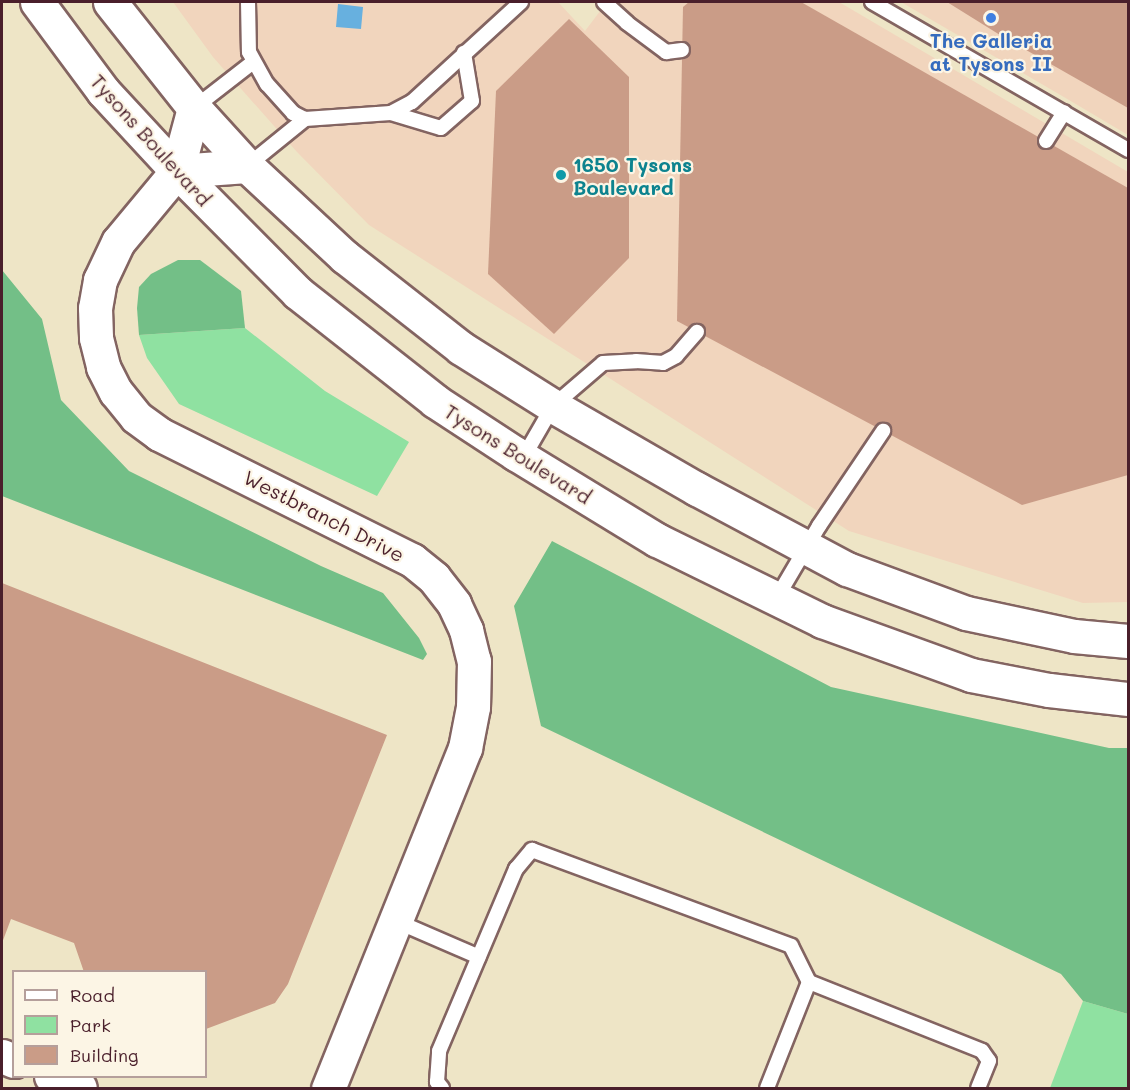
<!DOCTYPE html>
<html>
<head>
<meta charset="utf-8">
<style>
  body { margin:0 }
  #map { position:relative; width:1130px; height:1090px; overflow:hidden; background:#eee5c6; font-family:Mali,sans-serif }
  div>[style] { position:absolute }
  .built>* { inset:0; background:#f1d5bd }
  .green>* { inset:0; background:#8fe1a1 }
  .forest>* { inset:0; background:#73bf87 }
  .water>* { inset:0; background:#67b0df }
  .building>* { inset:0; background:#ca9c87 }
  .roads { filter:drop-shadow(2px 0 #836461) drop-shadow(-2px 0 #836461) drop-shadow(0 2px #836461) drop-shadow(0 -2px #836461) }
  .lane>* { height:14px; margin:-7px; padding:0 7px; transform-origin:7px; border-radius:7px; background:#fff }
  .secondary>* { height:33px; margin:-16.5px; padding:0 16.5px; transform-origin:16.5px; border-radius:16.5px; background:#fff }
  .dots>* { width:16px; height:16px; translate:-50% -50%; box-sizing:border-box; border:3px solid #fcf5e5; border-radius:50% }
  span { translate:-50% -50%; white-space:nowrap; text-align:center; line-height:1.15; -webkit-text-stroke:4.5px #fcf5e5; paint-order:stroke }
  .shop-label { font-size:20px; color:#366cbe; font-weight:700 }
  .street-label { font-size:20px; color:#4a1f2b }
  .culture-label { font-size:20px; color:#0d838f; font-weight:700 }
  .left { translate:0 -50%; text-align:left }
  .frame { position:absolute; inset:0; border:3px solid #4a1f2b; pointer-events:none }
  .legend { position:absolute; left:12px; top:970px; width:195px; height:108px; box-sizing:border-box; background:#fcf5e5; border:2px solid #b59f9b; margin:0; padding:8px 10px; list-style:none; font-size:18px; color:#4a1f2b }
  .legend li { display:flex; align-items:center; gap:12px; height:30px }
  .legend b { width:30px; border:2px solid #b59f9b }
</style>
</head>
<body>
<div id="map">
  <div class="built">
    <div style="clip-path:polygon(173px 2px,558px 2px,585px 31px,607px 2px,839px 2px,1128px 172px,1128px 602px,1083px 603px,849px 531px,369px 225px,297px 152px,213px 57px)"></div>
    <div style="clip-path:polygon(901px 2px,1128px 2px,1128px 135px,1069px 100px)"></div>
  </div>
  <div class="green">
    <div style="clip-path:polygon(245px 328px,325px 391px,409px 442px,377px 496px,179px 404px,147px 358px,139px 335px)"></div>
    <div style="clip-path:polygon(1083px 1001px,1128px 1014px,1128px 1088px,1050px 1088px)"></div>
  </div>
  <div class="forest">
    <div style="clip-path:polygon(178px 260px,200px 260px,241px 291px,245px 328px,139px 335px,137px 308px,139px 287px,151px 274px)"></div>
    <div style="clip-path:polygon(2px 270px,42px 319px,61px 400px,129px 471px,321px 566px,383px 593px,419px 638px,427px 654px,423px 660px,2px 496px)"></div>
    <div style="clip-path:polygon(552px 541px,831px 687px,1109px 748px,1128px 748px,1128px 1014px,1083px 1001px,1061px 974px,541px 726px,514px 606px)"></div>
  </div>
  <div class="water">
    <div style="clip-path:polygon(338px 4px,363px 7px,361px 29px,336px 27px)"></div>
  </div>
  <div class="building">
    <div style="clip-path:polygon(689px 2px,801px 2px,1128px 188px,1128px 475px,1022px 505px,677px 321px,683px 7px)"></div>
    <div style="clip-path:polygon(947px 2px,1128px 2px,1128px 108px,1000px 35px)"></div>
    <div style="clip-path:polygon(569px 19px,629px 77px,629px 258px,554px 334px,488px 274px,496px 91px)"></div>
    <div style="clip-path:polygon(2px 583px,387px 735px,288px 984px,275px 1003px,206px 1029px,206px 972px,84px 972px,74px 943px,11px 919px,2px 943px)"></div>
  </div>
  <div class="roads">
    <div class="lane">
      <div style="left:248px;top:2px;width:50px;rotate:88.9deg"></div>
      <div style="left:249px;top:52px;width:37px;rotate:61deg"></div>
      <div style="left:267px;top:84px;width:39px;rotate:48deg"></div>
      <div style="left:293px;top:113px;width:13px;rotate:27deg"></div>
      <div style="left:305px;top:119px;width:86px;rotate:-4deg"></div>
      <div style="left:391px;top:113px;width:24px;rotate:-28deg"></div>
      <div style="left:412px;top:102px;width:148px;rotate:-42.5deg"></div>
      <div style="left:604px;top:2px;width:31px;rotate:42deg"></div>
      <div style="left:627px;top:23px;width:49px;rotate:36.6deg"></div>
      <div style="left:666px;top:52px;width:16px;rotate:-7deg"></div>
      <div style="left:872px;top:2px;width:296px;rotate:30deg"></div>
      <div style="left:194px;top:108px;width:75px;rotate:-37.9deg"></div>
      <div style="left:391px;top:113px;width:52px;rotate:16.7deg"></div>
      <div style="left:441px;top:128px;width:41px;rotate:-41.1deg"></div>
      <div style="left:472px;top:101px;width:49px;rotate:-99.5deg"></div>
      <div style="left:1046px;top:141px;width:34px;rotate:-58deg"></div>
      <div style="left:247px;top:166px;width:75px;rotate:-39deg"></div>
      <div style="left:523px;top:458px;width:60px;rotate:-60deg"></div>
      <div style="left:553px;top:406px;width:66px;rotate:-40.7deg"></div>
      <div style="left:603px;top:363px;width:33px;rotate:-3deg"></div>
      <div style="left:636px;top:361px;width:27px;rotate:4deg"></div>
      <div style="left:663px;top:363px;width:15px;rotate:-28deg"></div>
      <div style="left:676px;top:356px;width:32px;rotate:-49deg"></div>
      <div style="left:776px;top:599px;width:85px;rotate:-59.5deg"></div>
      <div style="left:819px;top:526px;width:115px;rotate:-56deg"></div>
      <div style="left:396px;top:921px;width:90px;rotate:23.4deg"></div>
      <div style="left:809px;top:982px;width:186px;rotate:21.7deg"></div>
      <div style="left:982px;top:1051px;width:12px;rotate:55deg"></div>
      <div style="left:989px;top:1061px;width:29px;rotate:112deg"></div>
      <div style="left:442px;top:1088px;width:8px;rotate:-130deg"></div>
      <div style="left:437px;top:1082px;width:31px;rotate:-86deg"></div>
      <div style="left:439px;top:1051px;width:198px;rotate:-67.1deg"></div>
      <div style="left:516px;top:869px;width:25px;rotate:-50deg"></div>
      <div style="left:532px;top:850px;width:276px;rotate:20.3deg"></div>
      <div style="left:791px;top:946px;width:40px;rotate:63.4deg"></div>
      <div style="left:809px;top:982px;width:114px;rotate:111.6deg"></div>
    </div>
    <div class="secondary">
      <div style="left:37px;top:2px;width:111px;rotate:53.4deg"></div>
      <div style="left:103px;top:91px;width:109px;rotate:47.2deg"></div>
      <div style="left:177px;top:171px;width:172px;rotate:45.2deg"></div>
      <div style="left:298px;top:293px;width:174px;rotate:38.2deg"></div>
      <div style="left:435px;top:401px;width:97px;rotate:33.2deg"></div>
      <div style="left:516px;top:454px;width:165px;rotate:31.4deg"></div>
      <div style="left:657px;top:540px;width:184px;rotate:26.1deg"></div>
      <div style="left:822px;top:621px;width:158px;rotate:19.9deg"></div>
      <div style="left:971px;top:675px;width:79px;rotate:10.9deg"></div>
      <div style="left:1049px;top:690px;width:80px;rotate:6.5deg"></div>
      <div style="left:110px;top:2px;width:135px;rotate:51.6deg"></div>
      <div style="left:194px;top:108px;width:79px;rotate:47.6deg"></div>
      <div style="left:247px;top:166px;width:134px;rotate:42.9deg"></div>
      <div style="left:345px;top:257px;width:147px;rotate:38.1deg"></div>
      <div style="left:461px;top:348px;width:109px;rotate:32.2deg"></div>
      <div style="left:553px;top:406px;width:166px;rotate:30deg"></div>
      <div style="left:697px;top:489px;width:170px;rotate:28.1deg"></div>
      <div style="left:847px;top:569px;width:127px;rotate:20.3deg"></div>
      <div style="left:966px;top:613px;width:110px;rotate:12deg"></div>
      <div style="left:1074px;top:636px;width:54px;rotate:5.3deg"></div>
      <div style="left:194px;top:108px;width:65px;rotate:105.1deg"></div>
      <div style="left:177px;top:171px;width:92px;rotate:129.7deg"></div>
      <div style="left:118px;top:242px;width:42px;rotate:115.3deg"></div>
      <div style="left:100px;top:280px;width:28px;rotate:100deg"></div>
      <div style="left:95px;top:308px;width:30px;rotate:88deg"></div>
      <div style="left:96px;top:338px;width:30px;rotate:76deg"></div>
      <div style="left:103px;top:367px;width:28px;rotate:63deg"></div>
      <div style="left:116px;top:392px;width:32px;rotate:51deg"></div>
      <div style="left:136px;top:417px;width:29px;rotate:36deg"></div>
      <div style="left:159px;top:434px;width:283px;rotate:26.5deg"></div>
      <div style="left:412px;top:560px;width:28px;rotate:39deg"></div>
      <div style="left:434px;top:578px;width:33px;rotate:52deg"></div>
      <div style="left:454px;top:604px;width:29px;rotate:65deg"></div>
      <div style="left:466px;top:630px;width:32px;rotate:76deg"></div>
      <div style="left:474px;top:661px;width:46px;rotate:91.2deg"></div>
      <div style="left:473px;top:707px;width:42px;rotate:101deg"></div>
      <div style="left:465px;top:748px;width:367px;rotate:111.9deg"></div>
      <div style="left:177px;top:171px;width:70px;rotate:-4.1deg"></div>
      <div style="left:2px;top:1056px;width:13px;rotate:23deg"></div>
      <div style="left:51px;top:1076px;width:31px;rotate:22deg"></div>
    </div>
  </div>
  <div class="dots">
    <div style="left:991px;top:18px;background:#3f7fe0"></div>
    <div style="left:561px;top:175px;background:#0f9aa8"></div>
  </div>
  <div class="shop-label">
    <span style="left:991px;top:52px">The Galleria<br>at Tysons II</span>
  </div>
  <div class="street-label">
    <span style="left:151px;top:140px;rotate:48deg">Tysons Boulevard</span>
    <span style="left:518px;top:454px;rotate:32deg">Tysons Boulevard</span>
    <span style="left:324px;top:516px;rotate:27deg">Westbranch Drive</span>
  </div>
  <div class="culture-label">
    <span class="left" style="left:573px;top:176px">1650 Tysons<br>Boulevard</span>
  </div>
  <div class="frame"></div>
  <ul class="legend">
  <li><b style="height:8px;background:#fff"></b>Road</li>
  <li><b style="height:16px;background:#8fe1a1"></b>Park</li>
  <li><b style="height:16px;background:#ca9c87"></b>Building</li>
  </ul>
</div>
</body>
</html>
